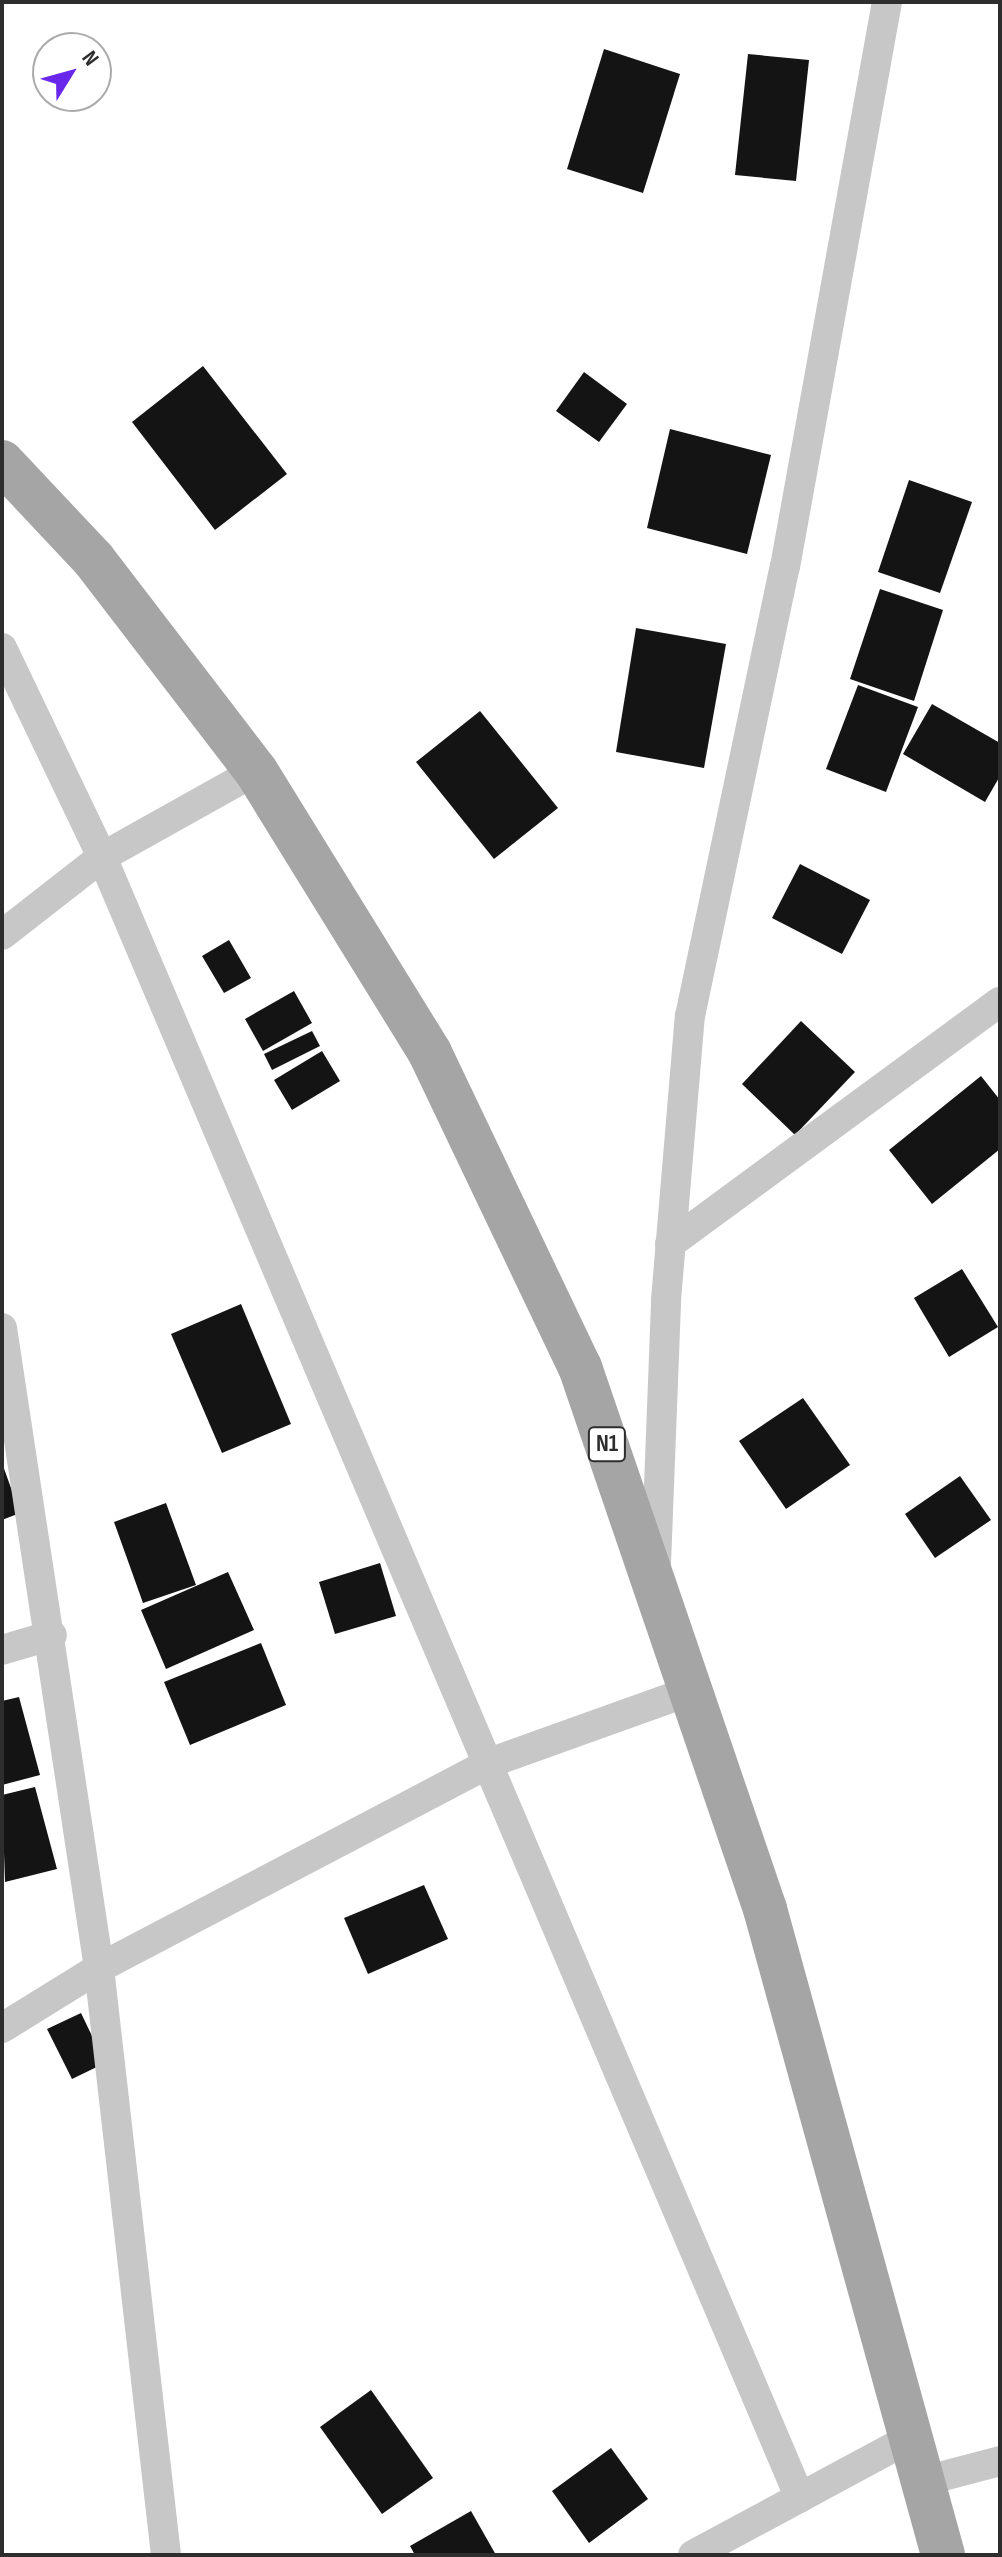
<!DOCTYPE html>
<html>
<head>
<meta charset="utf-8">
<style>
  body { margin:0 }
  #map { position:relative; width:1002px; height:2557px; overflow:hidden; background:#fff; font-family:"Sofia Sans Condensed",sans-serif }
  div>[style] { position:absolute }
  .building>* { inset:0; background:#141414 }
  .minor>* { height:30px; margin:-15px; padding:0 15px; transform-origin:15px; border-radius:15px; background:#c7c7c7 }
  .primary>* { height:44px; margin:-22px; padding:0 22px; transform-origin:22px; border-radius:22px; background:#a5a5a5 }
  span { translate:-50% -50%; white-space:nowrap; text-align:center; line-height:1.15; -webkit-text-stroke:8px #fff; paint-order:stroke }
  .shield-label span { padding:2px 6px; background:#fff; border:2px solid; border-radius:6px; -webkit-text-stroke-width:0 }
  .shield-label { font-size:24px; color:#2d2d2d; font-weight:700 }
  .frame { position:absolute; inset:0; border:4px solid #2d2d2d; pointer-events:none }
  .north { position:absolute; left:32px; top:32px; width:80px; height:80px; box-sizing:border-box; background:#fff; border:2px solid #ababab; border-radius:50%; rotate:53deg; font-size:22px; font-weight:700; line-height:32px; text-align:center; color:#2d2d2d }
  .north::after { content:''; display:block; margin:auto; width:28px; height:36px; background:#6927ec; clip-path:polygon(50% 0,100% 100%,50% 72%,0 100%) }
</style>
</head>
<body>
<div id="map">
  <div class="building">
    <div style="clip-path:polygon(604px 49px,680px 74px,643px 193px,567px 169px)"></div>
    <div style="clip-path:polygon(748px 54px,809px 60px,796px 181px,735px 175px)"></div>
    <div style="clip-path:polygon(203px 366px,287px 474px,215px 530px,132px 422px)"></div>
    <div style="clip-path:polygon(584px 372px,627px 404px,599px 442px,556px 411px)"></div>
    <div style="clip-path:polygon(670px 429px,771px 455px,747px 554px,647px 528px)"></div>
    <div style="clip-path:polygon(909px 480px,972px 502px,940px 593px,878px 572px)"></div>
    <div style="clip-path:polygon(880px 589px,943px 610px,914px 701px,850px 679px)"></div>
    <div style="clip-path:polygon(636px 628px,726px 644px,704px 768px,616px 752px)"></div>
    <div style="clip-path:polygon(858px 685px,918px 707px,886px 792px,826px 769px)"></div>
    <div style="clip-path:polygon(932px 704px,1000px 743px,1000px 776px,985px 802px,903px 754px)"></div>
    <div style="clip-path:polygon(480px 711px,558px 808px,494px 859px,416px 762px)"></div>
    <div style="clip-path:polygon(800px 864px,870px 900px,842px 954px,772px 918px)"></div>
    <div style="clip-path:polygon(229px 940px,251px 978px,224px 993px,202px 956px)"></div>
    <div style="clip-path:polygon(294px 991px,312px 1023px,263px 1051px,245px 1019px)"></div>
    <div style="clip-path:polygon(801px 1021px,855px 1072px,795px 1135px,742px 1084px)"></div>
    <div style="clip-path:polygon(312px 1031px,320px 1046px,272px 1070px,264px 1054px)"></div>
    <div style="clip-path:polygon(322px 1051px,340px 1081px,292px 1110px,274px 1080px)"></div>
    <div style="clip-path:polygon(981px 1076px,1000px 1100px,1000px 1149px,932px 1204px,889px 1150px)"></div>
    <div style="clip-path:polygon(962px 1269px,998px 1327px,949px 1357px,914px 1298px)"></div>
    <div style="clip-path:polygon(241px 1304px,291px 1424px,222px 1453px,171px 1334px)"></div>
    <div style="clip-path:polygon(803px 1398px,850px 1465px,786px 1509px,739px 1441px)"></div>
    <div style="clip-path:polygon(2px 1463px,20px 1513px,2px 1520px)"></div>
    <div style="clip-path:polygon(960px 1476px,991px 1520px,935px 1558px,905px 1514px)"></div>
    <div style="clip-path:polygon(166px 1503px,196px 1585px,143px 1603px,114px 1522px)"></div>
    <div style="clip-path:polygon(380px 1563px,396px 1616px,335px 1634px,319px 1582px)"></div>
    <div style="clip-path:polygon(228px 1572px,254px 1630px,166px 1669px,141px 1610px)"></div>
    <div style="clip-path:polygon(261px 1643px,286px 1705px,190px 1745px,164px 1682px)"></div>
    <div style="clip-path:polygon(19px 1697px,40px 1775px,2px 1785px,2px 1701px)"></div>
    <div style="clip-path:polygon(35px 1787px,57px 1869px,5px 1882px,2px 1795px)"></div>
    <div style="clip-path:polygon(424px 1885px,448px 1939px,368px 1974px,344px 1918px)"></div>
    <div style="clip-path:polygon(81px 2013px,105px 2063px,72px 2079px,47px 2029px)"></div>
    <div style="clip-path:polygon(371px 2390px,433px 2478px,382px 2514px,320px 2427px)"></div>
    <div style="clip-path:polygon(611px 2448px,648px 2499px,589px 2543px,552px 2491px)"></div>
    <div style="clip-path:polygon(471px 2511px,496px 2555px,415px 2555px,410px 2546px)"></div>
  </div>
  <div class="minor">
    <div style="left:2px;top:648px;width:232px;rotate:64.4deg"></div>
    <div style="left:102px;top:857px;width:1783px;rotate:66.96deg"></div>
    <div style="left:2px;top:935px;width:127px;rotate:-38deg"></div>
    <div style="left:102px;top:857px;width:176px;rotate:-29.2deg"></div>
    <div style="left:670px;top:1244px;width:409px;rotate:-36.3deg"></div>
    <div style="left:2px;top:1328px;width:647px;rotate:81.38deg"></div>
    <div style="left:99px;top:1968px;width:591px;rotate:83.49deg"></div>
    <div style="left:656px;top:1564px;width:264px;rotate:-87.8deg"></div>
    <div style="left:666px;top:1300px;width:285px;rotate:-85.2deg"></div>
    <div style="left:690px;top:1016px;width:459px;rotate:-78.1deg"></div>
    <div style="left:785px;top:567px;width:574px;rotate:-79.77deg"></div>
    <div style="left:2px;top:1650px;width:52px;rotate:-16.7deg"></div>
    <div style="left:2px;top:2028px;width:114px;rotate:-31.7deg"></div>
    <div style="left:99px;top:1968px;width:444px;rotate:-27.7deg"></div>
    <div style="left:492px;top:1762px;width:207px;rotate:-19.7deg"></div>
    <div style="left:924px;top:2481px;width:79px;rotate:-14.7deg"></div>
    <div style="left:693px;top:2555px;width:247px;rotate:-28.3deg"></div>
  </div>
  <div class="primary">
    <div style="left:2px;top:462px;width:134px;rotate:46.8deg"></div>
    <div style="left:94px;top:560px;width:266px;rotate:52.5deg"></div>
    <div style="left:256px;top:771px;width:331px;rotate:58.3deg"></div>
    <div style="left:430px;top:1053px;width:348px;rotate:64.5deg"></div>
    <div style="left:580px;top:1367px;width:573px;rotate:71.15deg"></div>
    <div style="left:765px;top:1909px;width:670px;rotate:74.59deg"></div>
  </div>
  <div class="shield-label">
    <span style="left:607px;top:1444px">N1</span>
  </div>
  <div class="frame"></div>
  <div class="north">N</div>
</div>
</body>
</html>
